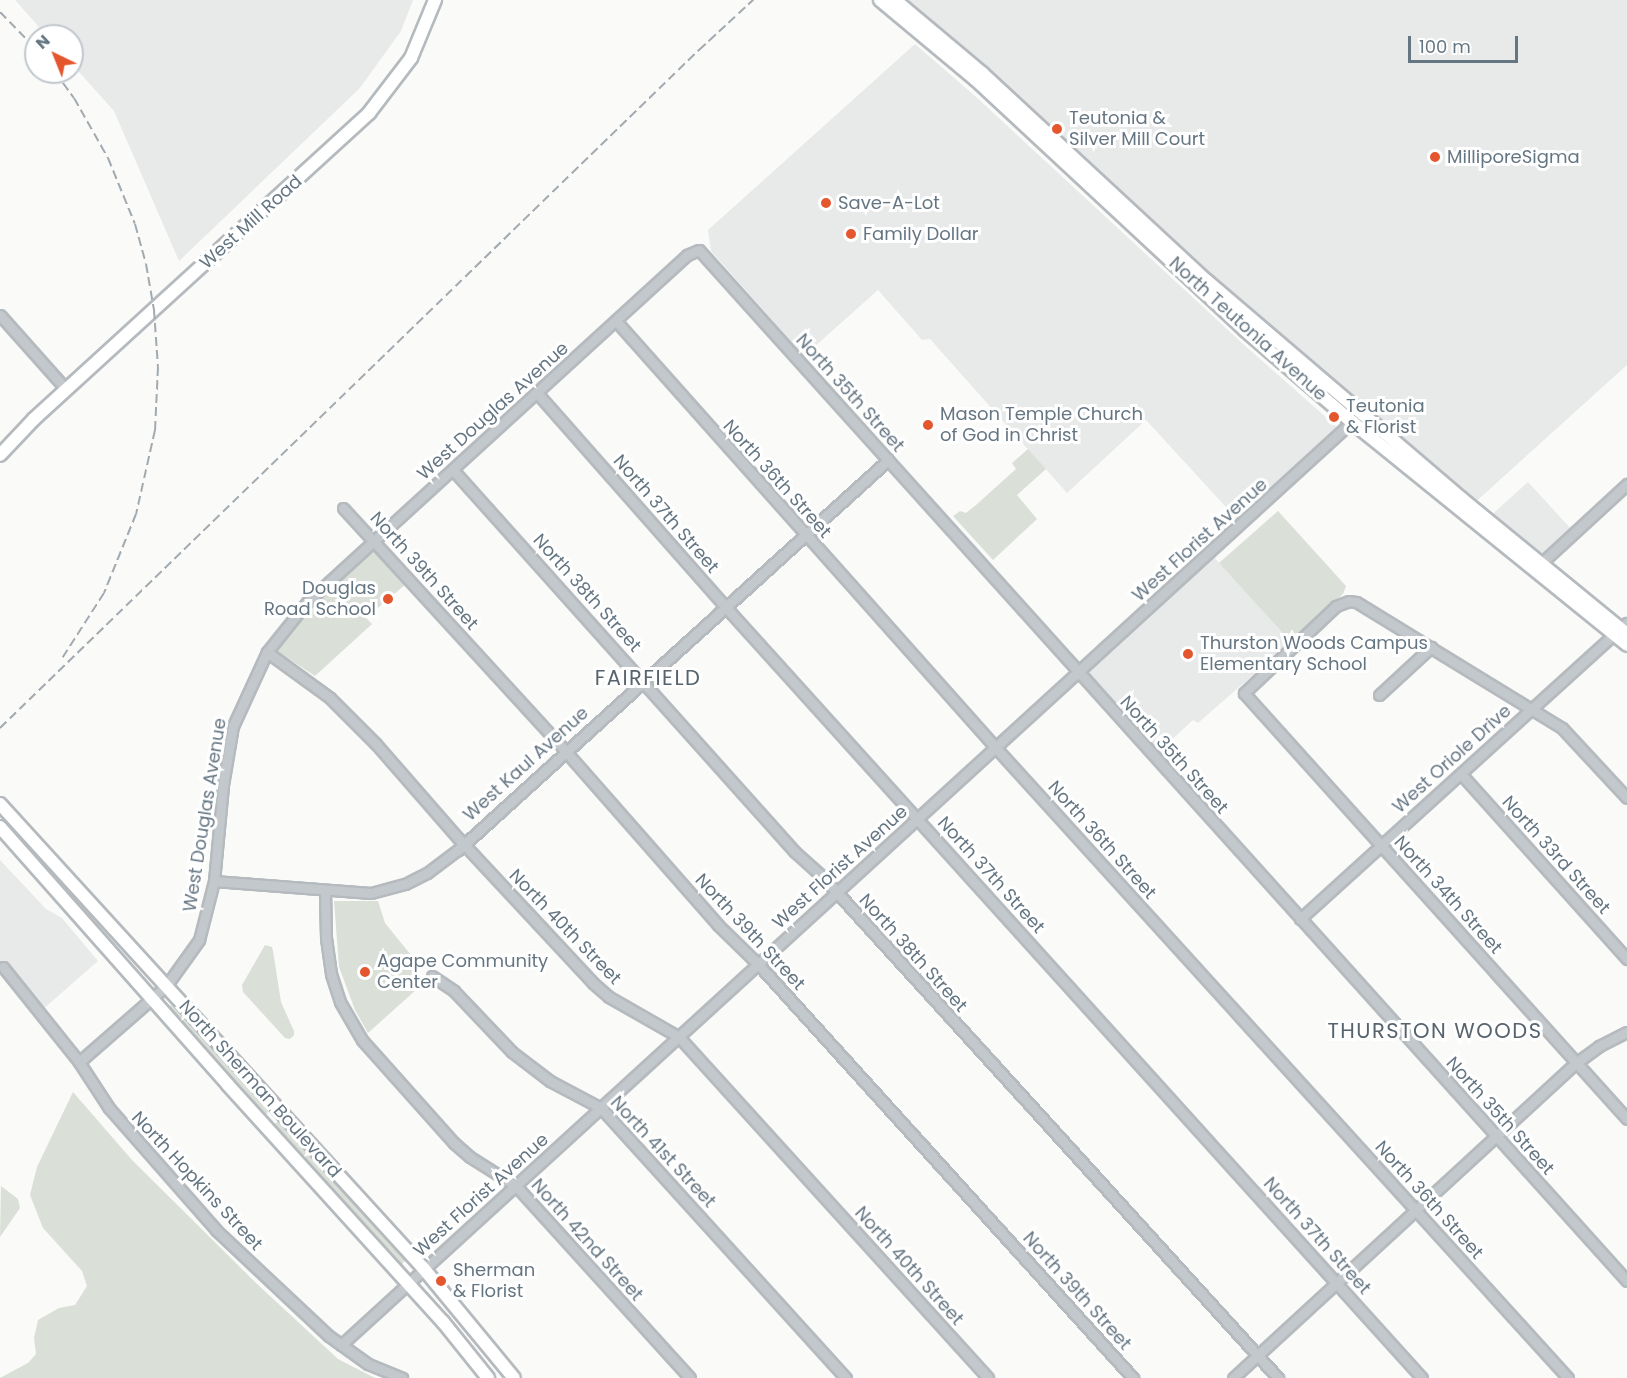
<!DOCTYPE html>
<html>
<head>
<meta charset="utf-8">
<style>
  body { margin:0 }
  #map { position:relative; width:1627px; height:1378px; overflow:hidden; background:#fafaf8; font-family:Poppins,sans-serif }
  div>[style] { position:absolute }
  .built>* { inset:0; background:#e8e9e9 }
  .green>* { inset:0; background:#dadfd7 }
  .roads { filter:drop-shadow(2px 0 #b5babe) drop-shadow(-2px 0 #b5babe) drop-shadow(0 2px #b5babe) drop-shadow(0 -2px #b5babe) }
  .minor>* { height:9px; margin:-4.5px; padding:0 4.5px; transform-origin:4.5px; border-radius:4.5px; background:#c3c8cc }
  .major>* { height:12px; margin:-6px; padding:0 6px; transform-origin:6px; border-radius:6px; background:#fff }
  .rail>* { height:2px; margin-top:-1px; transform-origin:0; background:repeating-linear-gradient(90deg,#a2aab0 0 9px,transparent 0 13.5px) }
  .dots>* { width:16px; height:16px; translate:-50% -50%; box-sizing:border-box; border:3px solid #fff; border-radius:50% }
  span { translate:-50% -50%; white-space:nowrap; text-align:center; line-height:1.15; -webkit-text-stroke:6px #fff; paint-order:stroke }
  .poi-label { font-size:18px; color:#657683 }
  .left { translate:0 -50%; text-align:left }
  .right { translate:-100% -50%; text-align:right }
  .street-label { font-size:18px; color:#657683 }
  .quarter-label { font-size:21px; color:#57646e; letter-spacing:1.5px }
  .north { position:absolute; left:24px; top:24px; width:60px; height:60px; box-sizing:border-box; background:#fff; border:2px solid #c1c8cd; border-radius:50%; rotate:317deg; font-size:16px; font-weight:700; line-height:24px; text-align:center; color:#657683 }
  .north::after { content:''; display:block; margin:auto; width:21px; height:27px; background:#e4572e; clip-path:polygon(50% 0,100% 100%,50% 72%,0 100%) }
  .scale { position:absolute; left:1408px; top:36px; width:110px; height:27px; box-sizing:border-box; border:3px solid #657683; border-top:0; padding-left:8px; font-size:18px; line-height:21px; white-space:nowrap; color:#657683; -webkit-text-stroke:4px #fff; paint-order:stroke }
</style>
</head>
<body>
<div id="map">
  <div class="built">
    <div style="clip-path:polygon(15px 0,413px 0,401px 31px,360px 88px,179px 261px,114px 111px,72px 64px,72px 36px,47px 36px)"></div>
    <div style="clip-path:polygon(895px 0,1627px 0,1627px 365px,1471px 506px)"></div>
    <div style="clip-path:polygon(915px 44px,975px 96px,1242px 343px,1337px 427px,1236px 518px,1146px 420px,1067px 493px,930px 339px,922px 340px,878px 290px,804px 356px,711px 251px,708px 230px)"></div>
    <div style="clip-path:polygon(1528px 482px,1573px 531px,1541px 563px,1487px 519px)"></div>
    <div style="clip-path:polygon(1210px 553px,1291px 642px,1198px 723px,1193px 720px,1153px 757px,1078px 673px)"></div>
    <div style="clip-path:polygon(0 860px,46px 909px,62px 918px,98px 961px,42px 1010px,0 961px)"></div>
  </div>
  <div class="green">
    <div style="clip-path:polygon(1028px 449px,1046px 469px,1017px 495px,1037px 519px,993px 560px,953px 516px,960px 511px,966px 513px,976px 505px,1016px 469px,1012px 463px)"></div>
    <div style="clip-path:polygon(1278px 511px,1346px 586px,1343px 594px,1291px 642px,1219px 563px)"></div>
    <div style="clip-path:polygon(374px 549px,406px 584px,366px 618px,372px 624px,315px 676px,277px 651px,283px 639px,312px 605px)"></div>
    <div style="clip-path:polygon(334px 901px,378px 901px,385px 923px,419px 965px,413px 979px,417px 989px,368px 1033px,355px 1010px,339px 967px)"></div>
    <div style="clip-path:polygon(265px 945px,272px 947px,273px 951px,281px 1002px,294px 1031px,294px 1035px,290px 1039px,285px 1038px,243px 992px,242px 985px)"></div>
    <div style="clip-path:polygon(171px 1005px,193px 1028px,204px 1036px,269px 1107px,267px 1114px,262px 1114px,167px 1009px)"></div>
    <div style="clip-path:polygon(73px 1092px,132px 1160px,256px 1283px,338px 1359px,375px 1378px,0 1378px,28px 1363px,36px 1354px,34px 1338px,38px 1320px,59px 1308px,75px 1305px,87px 1286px,82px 1271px,43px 1228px,30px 1195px,37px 1167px)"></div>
    <div style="clip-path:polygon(279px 1120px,406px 1259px,400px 1267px,273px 1126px)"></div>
    <div style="clip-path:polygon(1px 1186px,18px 1199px,20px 1208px,0 1237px)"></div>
  </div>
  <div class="roads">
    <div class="minor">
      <div style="left:0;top:315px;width:99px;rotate:48.3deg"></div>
      <div style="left:616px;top:321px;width:572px;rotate:48.33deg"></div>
      <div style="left:996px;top:748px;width:851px;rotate:47.76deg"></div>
      <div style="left:537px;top:393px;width:293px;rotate:48.6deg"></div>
      <div style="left:731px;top:613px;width:1031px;rotate:47.91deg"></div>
      <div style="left:453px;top:470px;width:513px;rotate:48.16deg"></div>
      <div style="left:795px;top:852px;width:38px;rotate:42deg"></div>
      <div style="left:823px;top:877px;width:677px;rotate:47.75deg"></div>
      <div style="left:343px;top:508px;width:321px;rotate:47.5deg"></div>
      <div style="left:560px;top:745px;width:240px;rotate:48.7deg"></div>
      <div style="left:718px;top:925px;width:56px;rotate:44.3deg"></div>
      <div style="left:758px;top:964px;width:559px;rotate:47.83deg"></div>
      <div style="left:1536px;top:568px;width:124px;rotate:-42.7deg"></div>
      <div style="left:267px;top:652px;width:78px;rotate:36.1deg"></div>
      <div style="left:330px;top:698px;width:65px;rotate:45deg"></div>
      <div style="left:376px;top:744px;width:125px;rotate:48.9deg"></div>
      <div style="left:458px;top:838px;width:198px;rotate:47deg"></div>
      <div style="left:593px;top:983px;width:21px;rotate:41deg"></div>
      <div style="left:609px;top:997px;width:81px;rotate:29.7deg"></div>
      <div style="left:679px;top:1037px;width:460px;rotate:47.8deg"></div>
      <div style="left:1379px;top:695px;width:71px;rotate:-42.7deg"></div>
      <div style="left:1461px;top:774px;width:249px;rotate:48.1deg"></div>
      <div style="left:1627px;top:798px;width:96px;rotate:-132.9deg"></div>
      <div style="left:1562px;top:728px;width:241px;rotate:-148.5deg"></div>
      <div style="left:1356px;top:602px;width:7px;rotate:-172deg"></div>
      <div style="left:1349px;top:601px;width:14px;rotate:159deg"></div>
      <div style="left:1336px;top:606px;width:127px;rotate:136.6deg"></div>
      <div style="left:1244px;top:693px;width:573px;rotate:48.04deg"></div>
      <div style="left:214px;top:881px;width:157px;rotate:4.4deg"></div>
      <div style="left:371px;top:893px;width:35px;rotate:-15deg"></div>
      <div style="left:405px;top:884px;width:25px;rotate:-27deg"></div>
      <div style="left:427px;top:873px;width:39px;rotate:-37deg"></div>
      <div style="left:458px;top:850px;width:581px;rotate:-42.21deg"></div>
      <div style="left:325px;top:890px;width:48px;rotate:88.8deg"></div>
      <div style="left:326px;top:938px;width:36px;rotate:82deg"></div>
      <div style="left:331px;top:974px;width:29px;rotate:72deg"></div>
      <div style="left:340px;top:1002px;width:44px;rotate:59.9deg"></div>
      <div style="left:362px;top:1040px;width:138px;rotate:48.2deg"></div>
      <div style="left:454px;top:1143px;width:21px;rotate:41deg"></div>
      <div style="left:470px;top:1157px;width:54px;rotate:32.2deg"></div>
      <div style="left:516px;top:1186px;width:259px;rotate:47.8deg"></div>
      <div style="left:1300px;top:919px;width:441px;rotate:-42.2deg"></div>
      <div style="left:3px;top:967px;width:122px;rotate:51.3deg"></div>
      <div style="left:79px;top:1062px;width:55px;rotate:56.9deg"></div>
      <div style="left:109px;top:1108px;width:162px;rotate:48.7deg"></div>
      <div style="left:216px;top:1230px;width:155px;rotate:43.2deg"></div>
      <div style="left:329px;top:1336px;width:48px;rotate:35.7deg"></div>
      <div style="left:368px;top:1364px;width:37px;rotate:22deg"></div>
      <div style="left:432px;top:976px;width:27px;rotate:34deg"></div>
      <div style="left:454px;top:991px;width:84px;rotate:46.4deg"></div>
      <div style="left:512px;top:1052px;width:48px;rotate:37.3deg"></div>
      <div style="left:550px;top:1081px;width:58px;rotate:27.9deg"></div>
      <div style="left:601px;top:1108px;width:365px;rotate:47.8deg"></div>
      <div style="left:79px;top:1062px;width:116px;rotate:-41.1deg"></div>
      <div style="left:166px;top:986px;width:57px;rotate:-54.3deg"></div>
      <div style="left:199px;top:940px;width:61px;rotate:-75.7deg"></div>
      <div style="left:214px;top:881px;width:96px;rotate:-84.6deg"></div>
      <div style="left:223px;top:785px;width:60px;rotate:-80.4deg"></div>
      <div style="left:233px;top:726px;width:81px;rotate:-65.3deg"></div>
      <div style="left:267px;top:652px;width:64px;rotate:-51.3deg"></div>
      <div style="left:307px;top:602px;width:515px;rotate:-42.4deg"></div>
      <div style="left:687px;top:255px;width:13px;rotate:-23deg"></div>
      <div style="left:699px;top:250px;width:1387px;rotate:48.01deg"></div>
      <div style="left:341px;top:1345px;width:1375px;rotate:-42.41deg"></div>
      <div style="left:1233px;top:1378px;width:466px;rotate:-42.6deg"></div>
      <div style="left:1576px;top:1063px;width:29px;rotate:-36deg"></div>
      <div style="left:1599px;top:1046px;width:31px;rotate:-27deg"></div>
    </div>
    <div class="major">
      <div style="left:880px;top:0;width:125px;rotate:39.8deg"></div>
      <div style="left:976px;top:80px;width:367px;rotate:42.9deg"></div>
      <div style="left:1245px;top:330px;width:141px;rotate:40.7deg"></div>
      <div style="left:1352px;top:422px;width:354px;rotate:39deg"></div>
      <div style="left:895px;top:0;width:114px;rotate:40deg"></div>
      <div style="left:982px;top:73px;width:306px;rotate:42.8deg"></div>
      <div style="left:1207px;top:281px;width:335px;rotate:40.5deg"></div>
      <div style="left:1462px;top:499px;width:213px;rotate:39.3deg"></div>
      <div style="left:0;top:455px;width:50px;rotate:-46.6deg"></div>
      <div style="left:34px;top:419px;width:454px;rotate:-42.4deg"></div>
      <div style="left:369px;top:113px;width:69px;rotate:-52.6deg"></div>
      <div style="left:411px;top:58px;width:63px;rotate:-67.5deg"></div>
      <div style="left:0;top:804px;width:629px;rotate:47.64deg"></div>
      <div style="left:424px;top:1269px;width:141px;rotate:50.5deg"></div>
      <div style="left:0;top:827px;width:344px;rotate:48.5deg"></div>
      <div style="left:228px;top:1085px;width:320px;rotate:47.8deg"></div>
      <div style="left:443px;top:1322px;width:72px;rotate:51.2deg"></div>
    </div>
  </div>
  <div class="rail">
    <div style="left:0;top:12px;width:52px;rotate:45.8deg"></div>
    <div style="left:55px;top:72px;width:32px;rotate:54deg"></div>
    <div style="left:74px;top:98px;width:69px;rotate:60.5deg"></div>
    <div style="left:108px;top:158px;width:71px;rotate:67.8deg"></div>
    <div style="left:135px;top:224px;width:41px;rotate:74.6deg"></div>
    <div style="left:146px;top:264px;width:47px;rotate:80.1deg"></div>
    <div style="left:154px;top:310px;width:57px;rotate:86deg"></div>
    <div style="left:158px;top:367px;width:63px;rotate:92.7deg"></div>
    <div style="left:155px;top:430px;width:86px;rotate:102.7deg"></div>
    <div style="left:136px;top:514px;width:85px;rotate:112.1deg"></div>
    <div style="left:104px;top:593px;width:80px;rotate:122.7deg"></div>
    <div style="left:0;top:728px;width:974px;rotate:-44.13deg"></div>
    <div style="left:699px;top:50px;width:74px;rotate:-42.8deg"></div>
  </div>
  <div class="dots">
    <div style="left:1057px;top:129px;background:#e4572e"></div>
    <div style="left:1435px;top:157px;background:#e4572e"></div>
    <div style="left:826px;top:203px;background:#e4572e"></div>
    <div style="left:851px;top:234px;background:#e4572e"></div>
    <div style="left:1334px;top:417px;background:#e4572e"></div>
    <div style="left:928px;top:425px;background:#e4572e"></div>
    <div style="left:388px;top:599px;background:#e4572e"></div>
    <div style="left:1188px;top:654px;background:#e4572e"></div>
    <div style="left:365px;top:972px;background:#e4572e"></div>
    <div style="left:441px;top:1281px;background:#e4572e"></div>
  </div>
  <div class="poi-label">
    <span class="left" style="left:1069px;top:129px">Teutonia &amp;<br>Silver Mill Court</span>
    <span class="left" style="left:1447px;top:157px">MilliporeSigma</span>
    <span class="left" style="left:838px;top:203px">Save-A-Lot</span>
    <span class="left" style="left:863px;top:234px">Family Dollar</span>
    <span class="left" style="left:1346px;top:417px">Teutonia<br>&amp; Florist</span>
    <span class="left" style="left:940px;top:425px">Mason Temple Church<br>of God in Christ</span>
    <span class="right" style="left:376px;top:599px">Douglas<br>Road School</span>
    <span class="left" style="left:1200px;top:654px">Thurston Woods Campus<br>Elementary School</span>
    <span class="left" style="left:377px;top:972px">Agape Community<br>Center</span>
    <span class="left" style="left:453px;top:1281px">Sherman<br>&amp; Florist</span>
  </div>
  <div class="street-label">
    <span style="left:251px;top:222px;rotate:-42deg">West Mill Road</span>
    <span style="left:1248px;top:329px;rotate:42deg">North Teutonia Avenue</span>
    <span style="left:850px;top:393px;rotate:48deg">North 35th Street</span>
    <span style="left:493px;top:411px;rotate:-42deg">West Douglas Avenue</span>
    <span style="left:777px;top:479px;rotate:48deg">North 36th Street</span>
    <span style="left:666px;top:514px;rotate:49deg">North 37th Street</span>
    <span style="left:1200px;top:540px;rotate:-42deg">West Florist Avenue</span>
    <span style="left:424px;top:571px;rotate:48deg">North 39th Street</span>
    <span style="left:587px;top:593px;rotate:48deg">North 38th Street</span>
    <span style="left:1174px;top:755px;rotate:48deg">North 35th Street</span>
    <span style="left:1452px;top:759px;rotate:-42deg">West Oriole Drive</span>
    <span style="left:526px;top:764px;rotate:-42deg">West Kaul Avenue</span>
    <span style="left:205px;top:815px;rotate:-81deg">West Douglas Avenue</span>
    <span style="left:1102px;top:840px;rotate:48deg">North 36th Street</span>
    <span style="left:1556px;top:855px;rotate:48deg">North 33rd Street</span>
    <span style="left:840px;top:867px;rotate:-42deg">West Florist Avenue</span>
    <span style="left:991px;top:875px;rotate:48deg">North 37th Street</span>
    <span style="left:1448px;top:895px;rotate:48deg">North 34th Street</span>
    <span style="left:565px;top:927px;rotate:46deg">North 40th Street</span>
    <span style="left:750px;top:932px;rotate:47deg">North 39th Street</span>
    <span style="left:913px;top:953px;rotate:48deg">North 38th Street</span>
    <span style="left:260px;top:1089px;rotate:48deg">North Sherman Boulevard</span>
    <span style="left:1500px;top:1116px;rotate:48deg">North 35th Street</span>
    <span style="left:663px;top:1152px;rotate:47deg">North 41st Street</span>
    <span style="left:197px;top:1181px;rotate:47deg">North Hopkins Street</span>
    <span style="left:481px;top:1195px;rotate:-42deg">West Florist Avenue</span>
    <span style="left:1429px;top:1200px;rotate:48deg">North 36th Street</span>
    <span style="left:1317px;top:1236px;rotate:48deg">North 37th Street</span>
    <span style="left:587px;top:1240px;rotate:48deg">North 42nd Street</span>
    <span style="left:909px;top:1266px;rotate:48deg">North 40th Street</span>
    <span style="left:1077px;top:1291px;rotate:48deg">North 39th Street</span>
  </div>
  <div class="quarter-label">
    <span style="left:648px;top:678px">FAIRFIELD</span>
    <span style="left:1435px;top:1031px">THURSTON WOODS</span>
  </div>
  <div class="north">N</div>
  <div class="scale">100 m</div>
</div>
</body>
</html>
